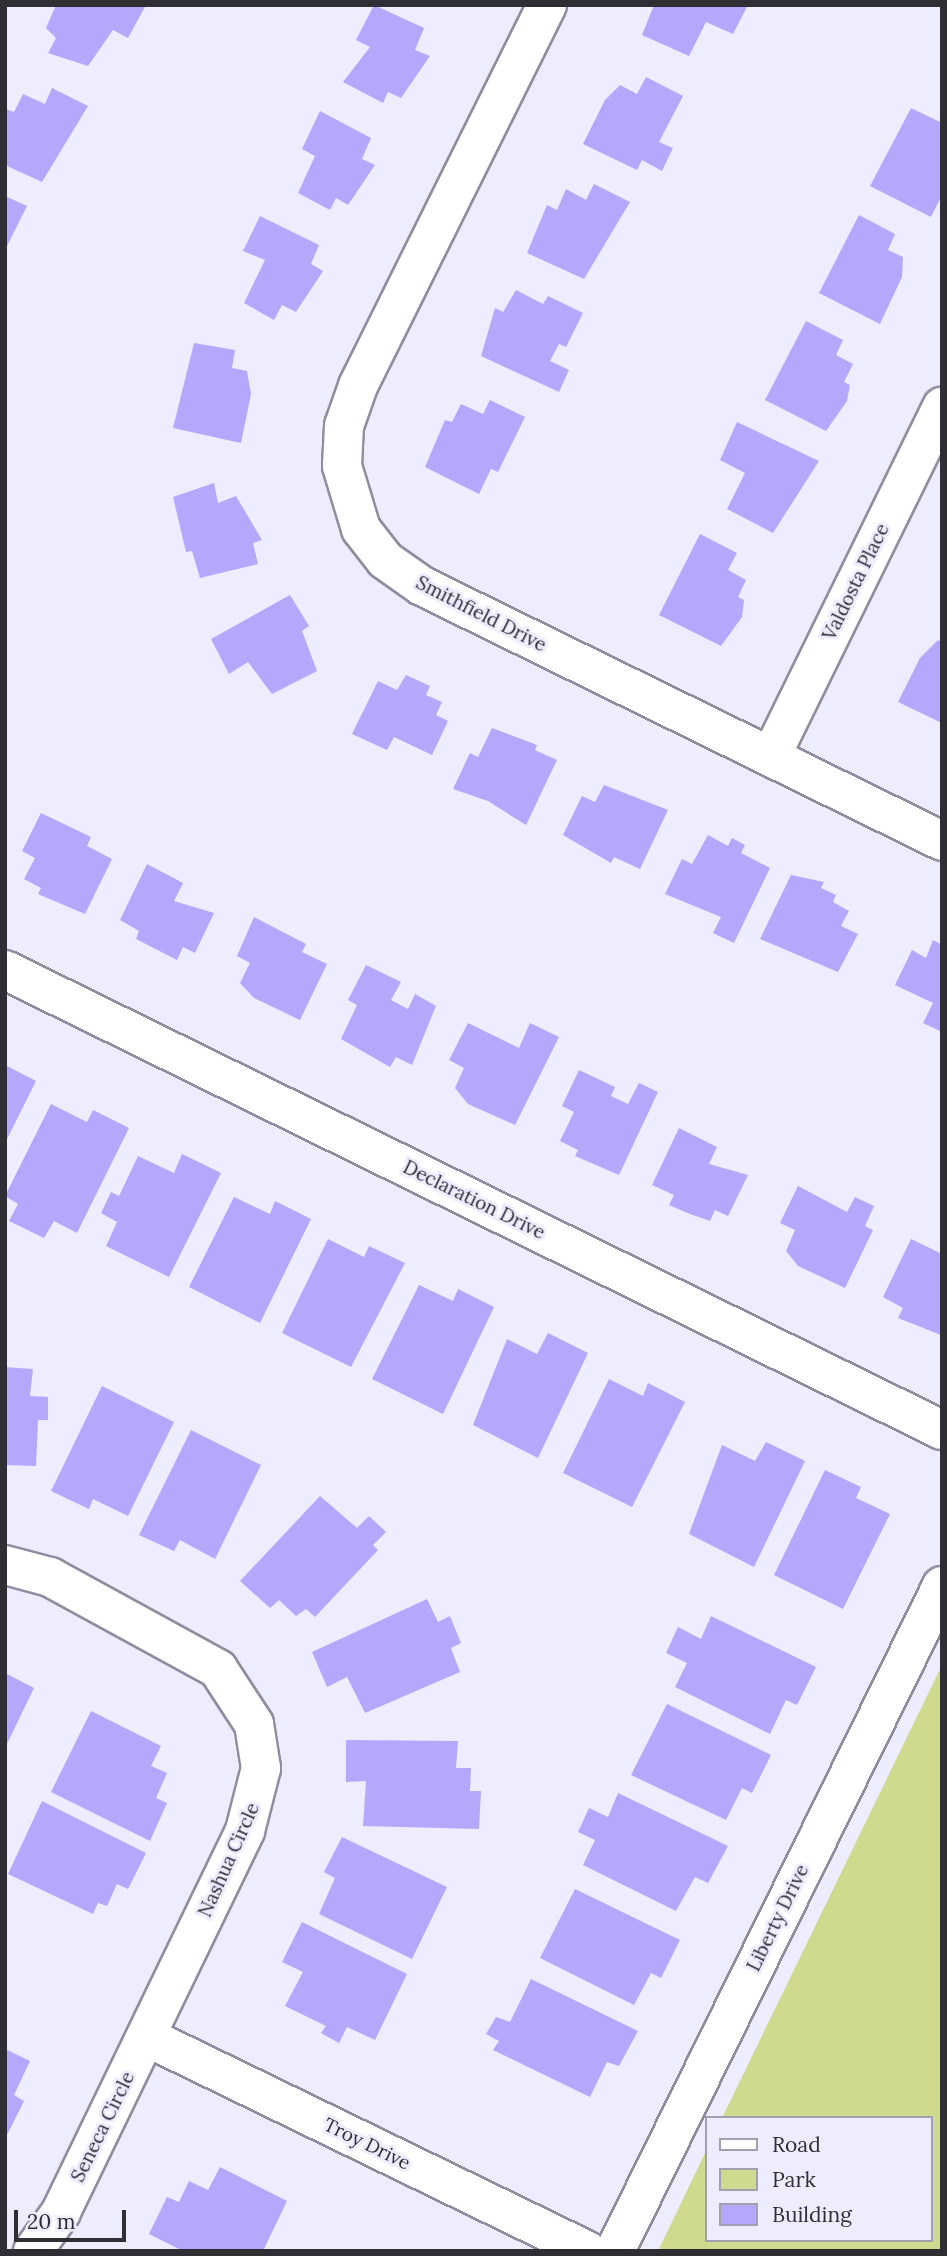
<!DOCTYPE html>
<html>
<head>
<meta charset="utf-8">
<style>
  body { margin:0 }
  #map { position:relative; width:947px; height:2256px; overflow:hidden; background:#eeecff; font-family:Lora,serif }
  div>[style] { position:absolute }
  .green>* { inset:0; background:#cfda8e }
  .building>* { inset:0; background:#b5a8fc }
  .roads { filter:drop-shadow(2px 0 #8f8d9e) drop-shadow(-2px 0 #8f8d9e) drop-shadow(0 2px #8f8d9e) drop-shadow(0 -2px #8f8d9e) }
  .minor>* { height:38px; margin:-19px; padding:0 19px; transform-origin:19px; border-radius:19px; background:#fff }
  span { translate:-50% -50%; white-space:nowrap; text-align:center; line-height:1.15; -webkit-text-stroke:6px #eeecff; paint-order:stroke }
  .street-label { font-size:19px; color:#2f2e35 }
  .frame { position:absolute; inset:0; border:7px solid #2f2e35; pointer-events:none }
  .legend { position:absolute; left:705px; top:2116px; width:228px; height:126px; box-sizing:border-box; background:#eeecff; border:2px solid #a2a0ae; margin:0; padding:9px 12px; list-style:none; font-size:21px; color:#2f2e35 }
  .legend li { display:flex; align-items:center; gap:14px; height:35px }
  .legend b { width:35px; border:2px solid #a2a0ae }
  .scale { position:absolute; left:14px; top:2210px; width:112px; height:32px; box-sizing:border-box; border:4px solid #2f2e35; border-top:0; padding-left:9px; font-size:21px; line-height:24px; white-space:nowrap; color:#2f2e35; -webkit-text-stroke:5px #eeecff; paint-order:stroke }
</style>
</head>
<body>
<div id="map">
  <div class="green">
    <div style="clip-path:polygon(942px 1665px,942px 2251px,658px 2251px,707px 2149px,707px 2240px,931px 2240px,931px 2118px,722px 2118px)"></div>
  </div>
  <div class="building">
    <div style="clip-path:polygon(56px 5px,146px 5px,128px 38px,113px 30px,88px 66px,48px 53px,56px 38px,46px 28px)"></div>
    <div style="clip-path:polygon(374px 5px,424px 28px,415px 50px,430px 56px,401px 98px,388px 92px,383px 103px,343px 82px,370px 47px,356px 40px)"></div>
    <div style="clip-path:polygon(654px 5px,748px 5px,733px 34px,706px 22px,689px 56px,642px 35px)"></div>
    <div style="clip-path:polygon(646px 77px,683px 96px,659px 142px,673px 148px,662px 171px,642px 160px,637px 170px,583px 144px,605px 100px,620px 85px,637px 94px)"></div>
    <div style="clip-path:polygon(52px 88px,88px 106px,42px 182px,5px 165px,5px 109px,14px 112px,23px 94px,45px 104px)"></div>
    <div style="clip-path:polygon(911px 108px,942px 123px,941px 197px,931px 217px,870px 186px)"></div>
    <div style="clip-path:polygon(320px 111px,371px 138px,362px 159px,375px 165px,348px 205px,336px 198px,330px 210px,298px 193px,315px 156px,302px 149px)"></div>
    <div style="clip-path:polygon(594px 184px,630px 202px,584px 279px,527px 253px,547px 205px,557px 210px,566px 189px,586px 200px)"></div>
    <div style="clip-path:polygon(5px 196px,27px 206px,7px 246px,5px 245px)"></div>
    <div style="clip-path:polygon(859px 215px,895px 234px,888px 250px,903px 257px,902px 277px,880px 324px,819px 293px)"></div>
    <div style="clip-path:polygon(260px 216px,319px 245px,311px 264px,323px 271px,296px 312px,282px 305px,274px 320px,244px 303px,265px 260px,243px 251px)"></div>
    <div style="clip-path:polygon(516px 290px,543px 304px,548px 296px,583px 313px,566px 347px,559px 344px,550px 361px,569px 370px,559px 392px,481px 356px,495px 308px,503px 312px)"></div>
    <div style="clip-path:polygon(806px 321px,843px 340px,836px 355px,853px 364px,844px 382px,850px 385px,847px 401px,826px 431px,765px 400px)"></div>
    <div style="clip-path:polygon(194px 343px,235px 350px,232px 368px,247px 371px,251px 394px,241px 443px,173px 428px)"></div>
    <div style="clip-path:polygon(490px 400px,525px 417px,498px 472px,491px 469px,479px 494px,425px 467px,445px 420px,452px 422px,461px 404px,483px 414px)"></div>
    <div style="clip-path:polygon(737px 422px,819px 461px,773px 533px,727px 509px,745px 473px,720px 460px)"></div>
    <div style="clip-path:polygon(214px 483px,218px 503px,236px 496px,262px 540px,253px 543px,258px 564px,200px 578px,192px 551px,186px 552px,173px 497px)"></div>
    <div style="clip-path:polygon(700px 534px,737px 553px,728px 570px,746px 580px,738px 597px,744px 600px,742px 617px,721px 646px,659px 615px)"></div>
    <div style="clip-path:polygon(290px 595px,309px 626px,302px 631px,317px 671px,272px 694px,248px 662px,229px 674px,211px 639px)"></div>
    <div style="clip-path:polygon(938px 640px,942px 642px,942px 723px,898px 702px,920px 658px)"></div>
    <div style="clip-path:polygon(406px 675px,430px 686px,426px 695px,442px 702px,436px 715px,448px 721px,432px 755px,394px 737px,387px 750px,352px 734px,378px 681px,397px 690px)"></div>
    <div style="clip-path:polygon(492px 728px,537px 745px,535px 750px,557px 760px,526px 825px,488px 801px,453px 789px,470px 753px,478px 757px)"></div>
    <div style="clip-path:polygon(604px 785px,668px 810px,640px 869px,614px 857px,611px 863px,563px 835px,582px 796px,595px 802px)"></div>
    <div style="clip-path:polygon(41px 813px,91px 837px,87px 846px,112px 859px,85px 914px,38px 894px,41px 888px,24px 879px,35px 858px,22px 851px)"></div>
    <div style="clip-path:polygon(708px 835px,728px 846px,732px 838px,745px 845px,741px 853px,770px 868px,734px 943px,713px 933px,721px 917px,665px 894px,682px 859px,692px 864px)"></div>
    <div style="clip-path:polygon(147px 864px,183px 883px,174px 901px,214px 913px,195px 953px,183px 947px,177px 960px,136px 939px,139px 931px,120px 920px)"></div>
    <div style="clip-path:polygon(791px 875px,824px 882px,821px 888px,836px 895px,833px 902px,849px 911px,841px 926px,858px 934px,838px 972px,760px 939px)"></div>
    <div style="clip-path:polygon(254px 917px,306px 944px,302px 952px,327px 964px,300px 1020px,254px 998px,240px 983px,250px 963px,237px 956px)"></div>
    <div style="clip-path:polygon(933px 940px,942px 945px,942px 1032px,923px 1023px,933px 1003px,895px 985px,912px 950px,926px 958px)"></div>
    <div style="clip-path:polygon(366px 965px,401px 982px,391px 1000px,408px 1009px,415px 994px,436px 1006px,412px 1065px,396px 1057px,390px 1067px,341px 1039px,357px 1005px,348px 1000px)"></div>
    <div style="clip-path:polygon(468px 1023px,519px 1048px,530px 1023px,559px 1037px,515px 1125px,468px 1104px,455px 1088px,464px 1068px,449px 1060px)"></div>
    <div style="clip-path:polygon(5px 1065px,36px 1081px,5px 1143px)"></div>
    <div style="clip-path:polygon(579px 1070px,615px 1087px,611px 1096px,628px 1104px,639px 1083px,658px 1092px,619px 1175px,575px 1156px,578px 1150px,560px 1141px,574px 1112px,562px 1106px)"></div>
    <div style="clip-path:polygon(51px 1104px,87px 1122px,93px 1110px,129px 1128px,77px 1233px,54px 1221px,44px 1238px,9px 1221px,18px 1204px,5px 1196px)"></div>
    <div style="clip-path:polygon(679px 1128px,717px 1147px,709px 1164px,748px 1175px,728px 1216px,715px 1210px,710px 1221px,690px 1214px,669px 1205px,674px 1195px,652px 1185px)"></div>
    <div style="clip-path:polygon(182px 1154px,221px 1173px,169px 1277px,106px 1246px,117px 1222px,101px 1213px,111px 1192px,119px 1196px,138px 1156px,174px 1173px)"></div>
    <div style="clip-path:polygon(798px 1186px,847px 1212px,855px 1197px,874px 1206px,865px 1226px,873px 1230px,845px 1288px,798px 1266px,786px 1251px,795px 1230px,780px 1223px)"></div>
    <div style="clip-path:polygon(234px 1197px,270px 1214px,275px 1201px,311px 1219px,260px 1323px,189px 1287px)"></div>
    <div style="clip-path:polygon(328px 1239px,364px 1257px,369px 1246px,405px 1263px,351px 1367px,282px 1333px)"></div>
    <div style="clip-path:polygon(911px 1239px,942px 1254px,941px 1335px,898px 1318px,903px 1308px,883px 1297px)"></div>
    <div style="clip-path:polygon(419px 1285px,453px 1301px,458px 1289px,494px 1307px,443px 1414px,372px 1379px)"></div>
    <div style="clip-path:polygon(548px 1333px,588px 1353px,538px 1458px,473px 1425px,507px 1339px,537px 1354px)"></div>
    <div style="clip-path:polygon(5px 1367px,33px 1369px,30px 1396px,48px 1397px,48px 1420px,38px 1420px,36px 1466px,5px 1465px)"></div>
    <div style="clip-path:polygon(609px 1379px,643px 1396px,648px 1383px,685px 1402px,632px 1507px,563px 1473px)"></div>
    <div style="clip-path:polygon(102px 1386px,174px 1422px,128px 1516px,93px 1499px,89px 1509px,51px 1491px)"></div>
    <div style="clip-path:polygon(191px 1430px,261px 1465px,215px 1559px,180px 1540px,174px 1551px,139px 1535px)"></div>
    <div style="clip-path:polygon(766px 1442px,805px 1461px,754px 1567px,689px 1534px,722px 1445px,755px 1461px)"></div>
    <div style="clip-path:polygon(825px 1470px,861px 1487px,856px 1498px,890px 1514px,843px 1609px,774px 1575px)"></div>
    <div style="clip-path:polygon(320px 1496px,357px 1528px,369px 1516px,386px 1532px,373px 1545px,378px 1550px,315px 1617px,306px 1609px,296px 1616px,279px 1600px,270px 1608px,240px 1581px)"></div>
    <div style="clip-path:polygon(427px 1599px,438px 1622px,450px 1616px,461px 1643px,451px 1648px,460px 1672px,365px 1713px,347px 1677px,327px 1687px,312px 1652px)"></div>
    <div style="clip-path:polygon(711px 1616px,816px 1667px,797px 1705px,786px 1700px,770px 1734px,675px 1687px,687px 1663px,666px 1653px,678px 1627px,701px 1639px)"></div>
    <div style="clip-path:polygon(5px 1673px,34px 1688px,5px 1748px)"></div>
    <div style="clip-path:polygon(667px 1704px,771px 1755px,752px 1793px,742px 1788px,726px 1820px,631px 1775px)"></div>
    <div style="clip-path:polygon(91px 1711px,161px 1746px,151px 1766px,167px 1773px,156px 1798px,167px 1803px,150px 1841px,51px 1792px)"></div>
    <div style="clip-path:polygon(346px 1740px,458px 1741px,456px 1768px,471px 1768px,470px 1791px,481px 1791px,479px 1829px,363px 1826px,366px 1781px,346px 1782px)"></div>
    <div style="clip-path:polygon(618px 1793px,728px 1846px,708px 1883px,695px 1877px,676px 1911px,583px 1865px,595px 1840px,578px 1832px,589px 1808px,608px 1817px)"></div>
    <div style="clip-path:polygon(42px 1801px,146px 1853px,128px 1889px,117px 1884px,107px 1906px,98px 1903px,93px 1914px,8px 1874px)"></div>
    <div style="clip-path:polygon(342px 1837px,447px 1887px,412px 1959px,319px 1914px,335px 1878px,324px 1872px)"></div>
    <div style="clip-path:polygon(575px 1889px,680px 1940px,661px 1978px,651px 1973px,634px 2005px,540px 1958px)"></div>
    <div style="clip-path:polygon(302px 1922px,407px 1974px,375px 2040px,347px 2027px,339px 2043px,321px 2033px,326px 2026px,285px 2006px,303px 1972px,282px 1962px)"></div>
    <div style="clip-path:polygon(531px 1979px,638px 2031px,619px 2066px,607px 2062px,590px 2097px,493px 2050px,499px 2041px,486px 2034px,496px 2017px,510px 2022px)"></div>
    <div style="clip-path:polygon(5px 2049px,30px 2061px,14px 2095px,24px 2101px,5px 2139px)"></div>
    <div style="clip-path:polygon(220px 2167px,287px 2201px,263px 2251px,183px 2251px,149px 2234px,167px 2197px,179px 2202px,189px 2181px,208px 2190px)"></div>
  </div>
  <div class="roads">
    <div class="minor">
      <div style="left:547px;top:5px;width:425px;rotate:116.4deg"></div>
      <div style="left:358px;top:386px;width:42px;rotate:109.3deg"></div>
      <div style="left:344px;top:426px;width:40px;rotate:92.9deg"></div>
      <div style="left:342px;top:466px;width:66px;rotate:73.2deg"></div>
      <div style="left:361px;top:529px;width:39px;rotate:52deg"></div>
      <div style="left:385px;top:560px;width:45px;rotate:35.1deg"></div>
      <div style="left:422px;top:586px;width:579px;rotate:26.12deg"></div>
      <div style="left:771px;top:756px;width:389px;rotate:-63.9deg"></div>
      <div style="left:5px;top:970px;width:1044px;rotate:26.15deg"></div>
      <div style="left:5px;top:1565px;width:47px;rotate:14.9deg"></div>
      <div style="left:50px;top:1577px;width:192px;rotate:28.7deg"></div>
      <div style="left:218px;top:1669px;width:66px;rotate:56.8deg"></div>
      <div style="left:254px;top:1724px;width:45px;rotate:81deg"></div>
      <div style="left:261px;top:1768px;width:65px;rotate:104.3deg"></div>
      <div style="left:245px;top:1831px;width:423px;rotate:115.8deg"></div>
      <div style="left:61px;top:2212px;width:48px;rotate:125.7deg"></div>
      <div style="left:147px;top:2037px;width:490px;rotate:25.9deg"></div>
      <div style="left:615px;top:2251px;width:741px;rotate:-63.82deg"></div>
    </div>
  </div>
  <div class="street-label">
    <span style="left:856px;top:582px;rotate:-64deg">Valdosta Place</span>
    <span style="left:481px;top:614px;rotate:27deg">Smithfield Drive</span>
    <span style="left:474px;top:1200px;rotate:26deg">Declaration Drive</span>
    <span style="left:229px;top:1860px;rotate:-66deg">Nashua Circle</span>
    <span style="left:778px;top:1918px;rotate:-64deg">Liberty Drive</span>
    <span style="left:103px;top:2127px;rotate:-64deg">Seneca Circle</span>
    <span style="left:367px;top:2144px;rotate:26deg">Troy Drive</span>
  </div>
  <div class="frame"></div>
  <ul class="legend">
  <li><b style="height:9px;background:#fff"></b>Road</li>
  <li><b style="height:19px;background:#cfda8e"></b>Park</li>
  <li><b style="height:19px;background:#b5a8fc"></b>Building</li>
  </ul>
  <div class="scale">20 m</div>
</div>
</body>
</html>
